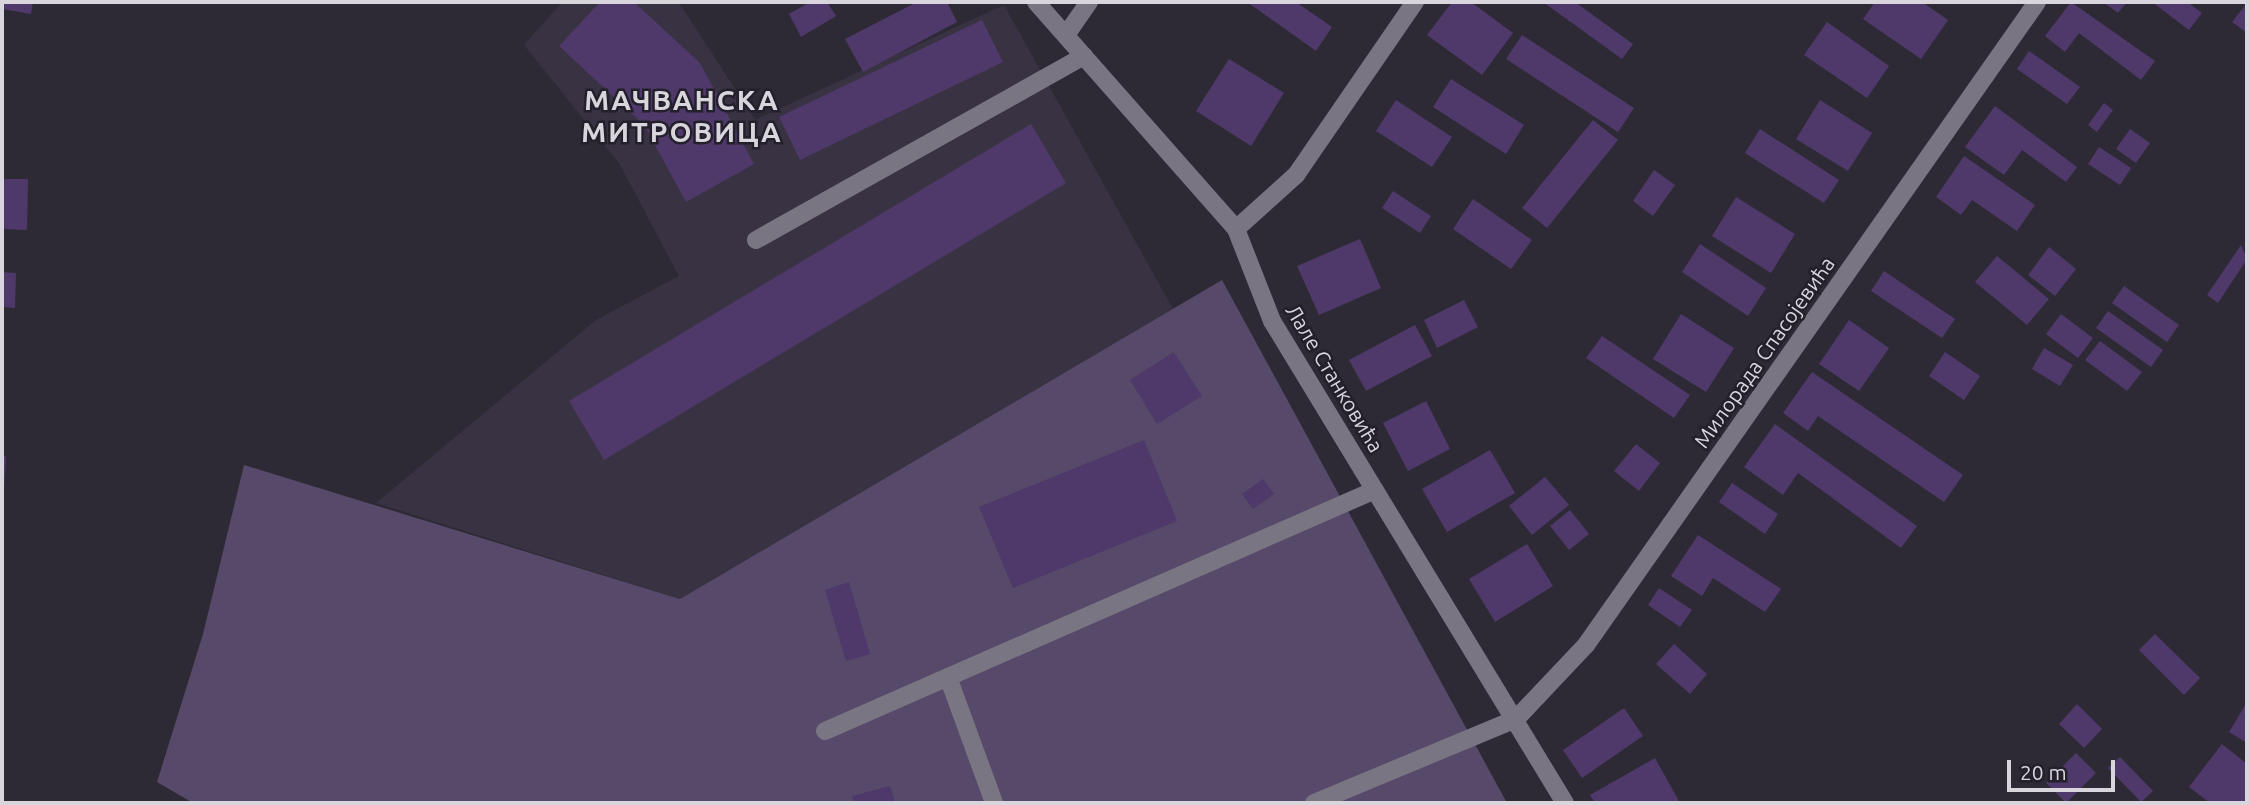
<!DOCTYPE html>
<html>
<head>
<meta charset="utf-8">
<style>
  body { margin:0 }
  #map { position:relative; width:2249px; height:805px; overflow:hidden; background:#2e2a35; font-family:Ubuntu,sans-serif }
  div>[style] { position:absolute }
  .built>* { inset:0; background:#393243 }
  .green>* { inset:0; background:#564969 }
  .building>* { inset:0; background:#4e396a }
  .service>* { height:18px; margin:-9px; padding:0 9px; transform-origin:9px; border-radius:9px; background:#7a7582 }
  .minor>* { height:18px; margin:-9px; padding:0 9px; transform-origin:9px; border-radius:9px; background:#7a7582 }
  span { translate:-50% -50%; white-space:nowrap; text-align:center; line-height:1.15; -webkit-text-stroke:5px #24202b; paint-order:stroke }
  .street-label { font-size:21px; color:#d8d5dd }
  .district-label { font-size:28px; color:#d8d5dd; font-weight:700; letter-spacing:2px }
  .frame { position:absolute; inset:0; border:4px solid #d8d5dd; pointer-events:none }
  .scale { position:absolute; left:2007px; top:760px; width:108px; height:32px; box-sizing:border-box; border:4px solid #d8d5dd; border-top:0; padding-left:9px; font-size:21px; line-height:24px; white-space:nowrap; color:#d8d5dd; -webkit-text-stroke:5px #24202b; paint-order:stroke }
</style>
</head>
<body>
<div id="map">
  <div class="built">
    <div style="clip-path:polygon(562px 2px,680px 4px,755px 120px,1004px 5px,1173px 309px,680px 599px,376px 503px,596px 320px,679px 276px,619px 163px,524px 45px)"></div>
  </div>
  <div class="green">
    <div style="clip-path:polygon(1222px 280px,1507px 803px,193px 803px,157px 782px,203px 634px,244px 465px,680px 599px)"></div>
  </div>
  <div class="building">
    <div style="clip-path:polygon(2px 2px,33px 2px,31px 14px,2px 9px)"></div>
    <div style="clip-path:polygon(600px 2px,634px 2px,700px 63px,754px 164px,686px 202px,644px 125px,559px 46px)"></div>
    <div style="clip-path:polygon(810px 2px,827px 2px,836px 16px,801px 37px,789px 14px)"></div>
    <div style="clip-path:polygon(917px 2px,947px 2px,957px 22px,863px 72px,845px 39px)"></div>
    <div style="clip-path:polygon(1247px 2px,1296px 2px,1332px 27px,1316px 51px)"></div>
    <div style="clip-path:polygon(1452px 2px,1471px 2px,1513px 33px,1482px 75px,1427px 35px)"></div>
    <div style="clip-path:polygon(1543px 2px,1575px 2px,1633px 44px,1622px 59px)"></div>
    <div style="clip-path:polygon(1875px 2px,1922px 2px,1948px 20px,1921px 59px,1863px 19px)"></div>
    <div style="clip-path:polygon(2071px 2px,2155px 61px,2141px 80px,2079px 33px,2065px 52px,2045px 36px)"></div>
    <div style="clip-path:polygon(2103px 2px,2127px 2px,2118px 13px)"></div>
    <div style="clip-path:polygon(2152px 2px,2187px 2px,2202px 13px,2189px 30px)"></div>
    <div style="clip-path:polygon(2247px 3px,2247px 33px,2232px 22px)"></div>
    <div style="clip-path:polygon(982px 20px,1003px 62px,800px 160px,779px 117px)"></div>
    <div style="clip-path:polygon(1827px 22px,1889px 66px,1867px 98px,1804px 55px)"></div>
    <div style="clip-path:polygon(1522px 35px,1634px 108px,1618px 132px,1506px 59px)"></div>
    <div style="clip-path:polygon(2029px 51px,2080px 87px,2067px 104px,2017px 69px)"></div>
    <div style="clip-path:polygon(1229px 59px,1284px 93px,1251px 146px,1196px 111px)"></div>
    <div style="clip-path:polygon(1451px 79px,1524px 125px,1506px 154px,1433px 107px)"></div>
    <div style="clip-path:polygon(1396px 100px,1452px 137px,1432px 167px,1376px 131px)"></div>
    <div style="clip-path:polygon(1820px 100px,1872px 133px,1848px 171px,1796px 139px)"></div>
    <div style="clip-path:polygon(2104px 103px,2113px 110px,2097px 132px,2088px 125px)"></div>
    <div style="clip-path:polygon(1995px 106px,2077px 167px,2066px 182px,2022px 150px,2004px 175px,1965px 147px)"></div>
    <div style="clip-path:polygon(1593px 120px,1618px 140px,1547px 228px,1522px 208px)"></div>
    <div style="clip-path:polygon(1031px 124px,1066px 183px,604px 460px,569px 401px)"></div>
    <div style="clip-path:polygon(1760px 129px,1839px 180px,1824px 203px,1745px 153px)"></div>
    <div style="clip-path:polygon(2130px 129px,2150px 143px,2136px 163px,2116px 149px)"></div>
    <div style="clip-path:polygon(2099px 147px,2131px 168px,2120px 185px,2088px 164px)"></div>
    <div style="clip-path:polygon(1964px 156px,2035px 205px,2017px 231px,1972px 200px,1961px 215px,1936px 197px)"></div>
    <div style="clip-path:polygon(1654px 170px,1675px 185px,1653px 216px,1633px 201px)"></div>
    <div style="clip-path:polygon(4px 179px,28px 179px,27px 230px,4px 229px)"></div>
    <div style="clip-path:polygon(1393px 191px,1431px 216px,1420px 233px,1382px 208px)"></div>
    <div style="clip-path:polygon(1736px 197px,1795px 234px,1771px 273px,1712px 236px)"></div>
    <div style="clip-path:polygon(1473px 199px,1532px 240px,1511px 269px,1453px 229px)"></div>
    <div style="clip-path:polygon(1360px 239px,1381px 288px,1319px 315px,1297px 266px)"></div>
    <div style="clip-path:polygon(1700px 244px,1766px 288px,1748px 316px,1682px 272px)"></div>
    <div style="clip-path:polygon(2241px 245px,2247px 259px,2218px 303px,2207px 295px)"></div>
    <div style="clip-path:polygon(2049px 247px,2076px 269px,2055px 296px,2028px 275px)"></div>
    <div style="clip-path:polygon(1997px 256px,2049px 299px,2027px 325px,1975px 282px)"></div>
    <div style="clip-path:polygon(1884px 271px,1955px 319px,1942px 338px,1871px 291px)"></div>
    <div style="clip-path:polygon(2px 272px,16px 273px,15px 308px,2px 307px)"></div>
    <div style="clip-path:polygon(2124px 286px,2179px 325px,2167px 342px,2112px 303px)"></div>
    <div style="clip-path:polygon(1464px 300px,1478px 327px,1437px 348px,1424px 320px)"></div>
    <div style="clip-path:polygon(2108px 311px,2163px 350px,2151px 367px,2096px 328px)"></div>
    <div style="clip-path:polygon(1681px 314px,1734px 348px,1706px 392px,1653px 359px)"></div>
    <div style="clip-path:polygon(2061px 314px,2093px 338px,2078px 358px,2046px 334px)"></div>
    <div style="clip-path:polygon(1849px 320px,1889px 348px,1859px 391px,1819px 364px)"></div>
    <div style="clip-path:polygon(1415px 325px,1432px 356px,1366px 391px,1349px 360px)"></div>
    <div style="clip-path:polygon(1602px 336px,1690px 395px,1674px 418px,1586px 358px)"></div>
    <div style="clip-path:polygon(2100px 341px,2142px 372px,2127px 391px,2085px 360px)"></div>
    <div style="clip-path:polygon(2044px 348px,2073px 365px,2060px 386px,2032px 369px)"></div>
    <div style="clip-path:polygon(1174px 352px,1202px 396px,1157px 424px,1130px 380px)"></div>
    <div style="clip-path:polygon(1945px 352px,1980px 376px,1964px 400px,1929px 376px)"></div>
    <div style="clip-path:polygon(1812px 372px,1963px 475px,1944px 502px,1818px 416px,1808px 431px,1783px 413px)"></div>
    <div style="clip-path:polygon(1426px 401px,1450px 449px,1408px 471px,1383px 423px)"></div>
    <div style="clip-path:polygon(1775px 424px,1917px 526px,1901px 548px,1798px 473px,1783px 495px,1744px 467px)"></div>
    <div style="clip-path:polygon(1144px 440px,1177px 521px,1013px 588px,979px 507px)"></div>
    <div style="clip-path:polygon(1636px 444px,1660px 463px,1639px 491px,1614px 471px)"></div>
    <div style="clip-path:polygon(1490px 450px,1515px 493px,1447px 532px,1422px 489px)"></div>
    <div style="clip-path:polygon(2px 456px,6px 456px,4px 491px,2px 491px)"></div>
    <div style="clip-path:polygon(1545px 477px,1569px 505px,1532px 535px,1509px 506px)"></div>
    <div style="clip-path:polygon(1263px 479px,1274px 494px,1253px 509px,1242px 494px)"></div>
    <div style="clip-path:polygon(1732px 483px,1778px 514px,1765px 534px,1719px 502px)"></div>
    <div style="clip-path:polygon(1570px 510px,1589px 534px,1569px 550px,1550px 526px)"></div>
    <div style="clip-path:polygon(1698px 535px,1781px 589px,1765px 612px,1713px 578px,1702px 596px,1671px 576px)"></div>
    <div style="clip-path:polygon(1527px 544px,1553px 586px,1495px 622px,1469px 579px)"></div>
    <div style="clip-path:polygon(849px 582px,870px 654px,846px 661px,825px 590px)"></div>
    <div style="clip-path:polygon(1659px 588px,1692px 610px,1680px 627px,1648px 605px)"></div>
    <div style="clip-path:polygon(2155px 634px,2200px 678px,2184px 695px,2139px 650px)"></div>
    <div style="clip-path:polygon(1674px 644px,1707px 674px,1690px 694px,1656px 664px)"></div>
    <div style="clip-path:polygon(2247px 702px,2247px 743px,2229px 732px)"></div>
    <div style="clip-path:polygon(2077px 704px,2102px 729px,2084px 748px,2059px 724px)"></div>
    <div style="clip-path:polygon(1624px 708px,1643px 736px,1582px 778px,1563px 750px)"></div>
    <div style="clip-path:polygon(2222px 744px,2247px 764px,2247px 803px,2210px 803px,2189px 787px)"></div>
    <div style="clip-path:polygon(2076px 753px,2096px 773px,2066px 803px,2046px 783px)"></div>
    <div style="clip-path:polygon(2120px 757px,2153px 791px,2141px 802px,2108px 768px)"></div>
    <div style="clip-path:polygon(1655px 758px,1679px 801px,1595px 803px,1590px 795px)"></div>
    <div style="clip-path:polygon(890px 786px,895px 803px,854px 803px,852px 796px)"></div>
  </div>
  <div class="service">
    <div style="left:1066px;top:35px;width:40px;rotate:-55.1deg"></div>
    <div style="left:756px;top:240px;width:376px;rotate:-29.3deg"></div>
    <div style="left:948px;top:677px;width:134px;rotate:69.9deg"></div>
    <div style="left:825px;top:731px;width:600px;rotate:-23.66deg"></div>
    <div style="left:1314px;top:803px;width:219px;rotate:-22.6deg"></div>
  </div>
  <div class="minor">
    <div style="left:1036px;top:2px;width:303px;rotate:48.6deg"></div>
    <div style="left:1236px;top:229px;width:99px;rotate:68.6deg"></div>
    <div style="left:1272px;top:321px;width:564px;rotate:58.71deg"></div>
    <div style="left:1236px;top:229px;width:81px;rotate:-42deg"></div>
    <div style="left:1296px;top:175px;width:210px;rotate:-55.5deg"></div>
    <div style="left:1516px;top:719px;width:102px;rotate:-46.6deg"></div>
    <div style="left:1586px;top:645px;width:785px;rotate:-54.95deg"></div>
  </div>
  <div class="street-label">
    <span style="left:1764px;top:352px;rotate:-55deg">Милорада Спасојевића</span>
    <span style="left:1335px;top:378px;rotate:59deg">Лале Станковића</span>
  </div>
  <div class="district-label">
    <span style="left:682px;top:116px">МАЧВАНСКА<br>МИТРОВИЦА</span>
  </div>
  <div class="frame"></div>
  <div class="scale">20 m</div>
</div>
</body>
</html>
